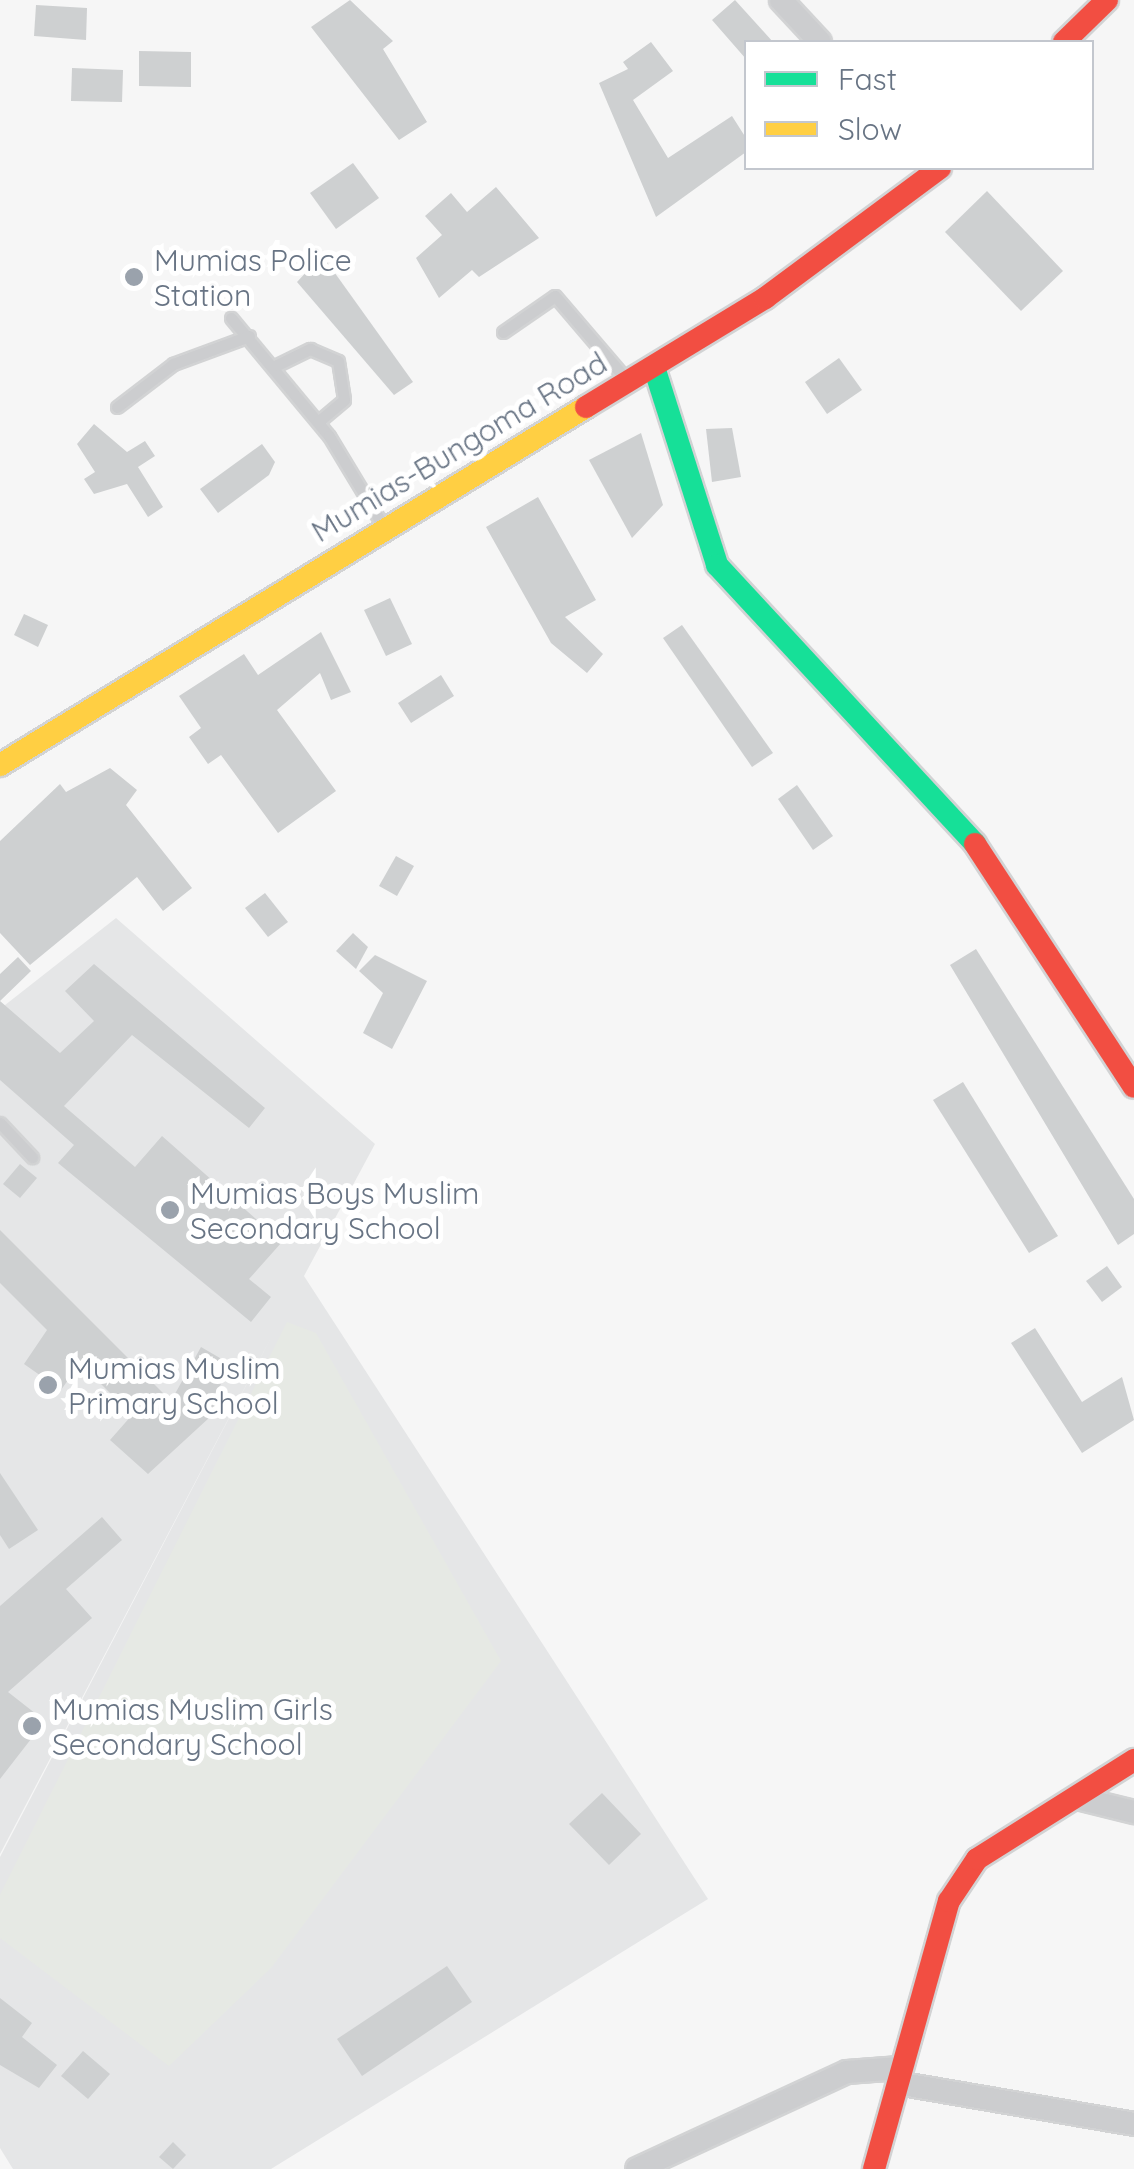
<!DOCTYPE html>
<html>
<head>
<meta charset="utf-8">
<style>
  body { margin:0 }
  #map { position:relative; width:1134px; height:2169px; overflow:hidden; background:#f6f6f6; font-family:Quicksand,sans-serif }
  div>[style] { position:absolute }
  .built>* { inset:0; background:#e5e6e7 }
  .green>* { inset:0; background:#e6e9e4 }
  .building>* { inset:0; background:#ced0d1 }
  .roads { filter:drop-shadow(2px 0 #d2d3d4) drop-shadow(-2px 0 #d2d3d4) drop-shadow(0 2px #d2d3d4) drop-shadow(0 -2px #d2d3d4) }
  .lane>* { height:11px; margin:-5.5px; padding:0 5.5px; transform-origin:5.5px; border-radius:5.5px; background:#cccdcf }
  .street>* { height:22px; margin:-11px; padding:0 11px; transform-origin:11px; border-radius:11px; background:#cccdcf }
  .fast>* { height:22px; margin:-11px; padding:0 11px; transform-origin:11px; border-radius:11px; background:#16e098 }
  .slow>* { height:22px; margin:-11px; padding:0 11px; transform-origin:11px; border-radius:11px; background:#ffcf43 }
  .jam>* { height:22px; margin:-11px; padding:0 11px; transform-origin:11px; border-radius:11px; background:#f24e42 }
  .dots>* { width:28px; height:28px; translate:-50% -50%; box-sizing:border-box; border:5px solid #fff; border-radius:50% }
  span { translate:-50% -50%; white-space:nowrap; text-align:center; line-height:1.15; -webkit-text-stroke:10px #fff; paint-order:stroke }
  .poi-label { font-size:30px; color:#687484 }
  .left { translate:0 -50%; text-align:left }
  .street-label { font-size:30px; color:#687484 }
  .legend { position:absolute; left:744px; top:40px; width:350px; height:130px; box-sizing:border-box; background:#fff; border:2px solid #c3c7ce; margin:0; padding:12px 18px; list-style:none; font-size:30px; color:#687484 }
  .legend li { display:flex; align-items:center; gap:20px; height:50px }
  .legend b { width:50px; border:2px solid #c3c7ce }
</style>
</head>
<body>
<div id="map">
  <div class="built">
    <div style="clip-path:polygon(116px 918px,375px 1144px,304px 1276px,708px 1899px,271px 2169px,13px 2169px,0 2148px,0 1857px,275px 1330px,0 1854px,0 1009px)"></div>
  </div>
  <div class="green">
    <div style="clip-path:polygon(287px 1322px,316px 1333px,501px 1661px,271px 1968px,169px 2066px,0 1938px,0 1895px)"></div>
  </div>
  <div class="building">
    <div style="clip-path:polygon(350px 0,393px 41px,383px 49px,427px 122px,399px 140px,311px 27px)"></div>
    <div style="clip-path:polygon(735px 0,773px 42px,746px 42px,746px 59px,712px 20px)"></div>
    <div style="clip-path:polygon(36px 5px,87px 8px,86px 40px,34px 36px)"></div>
    <div style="clip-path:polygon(651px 42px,673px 71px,633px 100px,668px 158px,732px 116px,746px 138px,746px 152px,656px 217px,599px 83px,628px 69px,623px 62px)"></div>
    <div style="clip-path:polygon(139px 51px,191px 52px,191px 87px,139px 86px)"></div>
    <div style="clip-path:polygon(72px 68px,123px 70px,122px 102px,71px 101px)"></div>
    <div style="clip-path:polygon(353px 163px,379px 198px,336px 229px,310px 193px)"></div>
    <div style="clip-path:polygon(496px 187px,539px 238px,479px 277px,472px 270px,439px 298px,416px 258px,442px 235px,425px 216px,451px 193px,467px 212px)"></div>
    <div style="clip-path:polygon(987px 191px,1063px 271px,1021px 311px,945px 232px)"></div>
    <div style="clip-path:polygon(322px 255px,413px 382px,394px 395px,297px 282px)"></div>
    <div style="clip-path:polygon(839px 358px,862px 390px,827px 414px,805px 382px)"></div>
    <div style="clip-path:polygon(94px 424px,127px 452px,145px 441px,155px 456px,138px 467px,163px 507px,148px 517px,127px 484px,94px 494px,84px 479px,95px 472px,77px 444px)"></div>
    <div style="clip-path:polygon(732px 428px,741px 477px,712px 482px,706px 429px)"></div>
    <div style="clip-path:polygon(641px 433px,663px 505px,632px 538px,589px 460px)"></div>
    <div style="clip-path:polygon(262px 444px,275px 462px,269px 475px,218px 513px,200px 489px)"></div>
    <div style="clip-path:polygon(538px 497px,596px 600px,565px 617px,603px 654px,587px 673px,551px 643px,486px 527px)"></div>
    <div style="clip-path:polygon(390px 598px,412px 644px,386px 656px,364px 610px)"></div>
    <div style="clip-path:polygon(24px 614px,48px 625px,38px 647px,14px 635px)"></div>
    <div style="clip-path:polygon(682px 625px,773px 753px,752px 767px,663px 638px)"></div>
    <div style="clip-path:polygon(321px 632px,351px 692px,331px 700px,320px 673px,277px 710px,336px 791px,278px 833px,221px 755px,208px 764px,189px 737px,201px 728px,179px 696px,244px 654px,258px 675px)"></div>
    <div style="clip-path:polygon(441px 675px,454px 696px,411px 723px,398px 703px)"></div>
    <div style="clip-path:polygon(110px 768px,137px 790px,126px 805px,192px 888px,163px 911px,137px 877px,30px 965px,0 933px,0 841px,60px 784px,66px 792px)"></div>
    <div style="clip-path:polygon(797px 785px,833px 836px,813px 850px,778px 799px)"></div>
    <div style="clip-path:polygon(396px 856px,414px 866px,397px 896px,379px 886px)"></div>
    <div style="clip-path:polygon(265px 893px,288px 922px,268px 937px,245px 908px)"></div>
    <div style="clip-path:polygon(353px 933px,368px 947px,356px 969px,336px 951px)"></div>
    <div style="clip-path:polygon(976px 949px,1134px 1199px,1134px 1234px,1118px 1245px,950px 965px)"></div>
    <div style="clip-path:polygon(375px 955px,427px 981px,392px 1049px,363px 1033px,383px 993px,359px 971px)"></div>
    <div style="clip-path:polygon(18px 957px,31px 971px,0 1001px,60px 1053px,94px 1021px,65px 991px,94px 964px,265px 1108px,249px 1128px,132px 1035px,64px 1106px,135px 1167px,162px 1136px,282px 1242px,249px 1279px,271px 1297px,251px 1322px,58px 1163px,74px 1145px,0 1080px,0 974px)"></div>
    <div style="clip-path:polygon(963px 1082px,1058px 1236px,1029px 1253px,933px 1100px)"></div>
    <div style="clip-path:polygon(20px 1164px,37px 1178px,20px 1198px,3px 1184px)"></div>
    <div style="clip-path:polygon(0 1230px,171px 1401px,201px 1347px,232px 1365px,213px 1398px,222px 1406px,148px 1474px,110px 1440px,132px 1415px,80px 1363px,61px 1390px,24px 1364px,47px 1330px,0 1283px)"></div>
    <div style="clip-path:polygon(1107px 1266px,1122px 1287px,1102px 1302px,1086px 1281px)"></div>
    <div style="clip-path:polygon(1035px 1328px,1082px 1402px,1122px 1377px,1134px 1420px,1082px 1453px,1011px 1343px)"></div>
    <div style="clip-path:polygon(0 1473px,38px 1530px,9px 1549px,0 1535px)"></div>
    <div style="clip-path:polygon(102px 1517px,122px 1540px,66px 1589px,92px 1618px,8px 1692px,45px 1721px,0 1779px,0 1606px)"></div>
    <div style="clip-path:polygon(602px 1793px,641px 1834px,609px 1865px,569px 1824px)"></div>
    <div style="clip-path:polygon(447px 1966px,472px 2002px,362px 2076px,337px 2039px)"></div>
    <div style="clip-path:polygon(0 1998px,32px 2023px,22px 2037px,57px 2065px,39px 2088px,0 2065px)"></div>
    <div style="clip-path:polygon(83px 2051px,110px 2074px,88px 2099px,61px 2076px)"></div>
    <div style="clip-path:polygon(173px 2142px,186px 2155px,173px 2169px,159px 2157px)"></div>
  </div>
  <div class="roads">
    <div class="lane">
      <div style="left:231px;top:318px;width:153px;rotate:50.3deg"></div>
      <div style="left:329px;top:436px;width:106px;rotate:58.9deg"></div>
      <div style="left:503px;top:332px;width:63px;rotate:-34.7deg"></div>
      <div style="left:555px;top:296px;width:109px;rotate:49.5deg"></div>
      <div style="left:277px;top:365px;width:37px;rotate:-26deg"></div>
      <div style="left:310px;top:349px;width:30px;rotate:23deg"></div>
      <div style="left:338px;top:361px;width:39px;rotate:81deg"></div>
      <div style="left:344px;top:400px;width:33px;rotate:140deg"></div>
      <div style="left:117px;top:407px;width:71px;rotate:-37.5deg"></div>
      <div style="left:173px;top:364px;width:81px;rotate:-20.2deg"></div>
      <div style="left:0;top:1123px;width:47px;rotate:46.7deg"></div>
    </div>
    <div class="street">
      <div style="left:781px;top:0;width:57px;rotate:47.1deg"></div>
      <div style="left:1077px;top:1798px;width:59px;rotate:13.8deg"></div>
      <div style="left:897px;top:2083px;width:241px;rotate:9.8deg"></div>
      <div style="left:637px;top:2169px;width:231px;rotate:-24.8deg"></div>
      <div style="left:847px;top:2072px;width:53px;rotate:-4.3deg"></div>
    </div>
    <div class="fast">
      <div style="left:654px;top:367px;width:208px;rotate:72.3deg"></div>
      <div style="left:717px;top:565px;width:380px;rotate:47.2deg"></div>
    </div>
    <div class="slow">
      <div style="left:0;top:765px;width:687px;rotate:-31.42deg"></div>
    </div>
    <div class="jam">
      <div style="left:1064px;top:42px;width:60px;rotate:-44.3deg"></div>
      <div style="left:586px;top:407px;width:210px;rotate:-31.3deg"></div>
      <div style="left:765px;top:298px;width:218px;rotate:-36.6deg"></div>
      <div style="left:975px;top:844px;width:290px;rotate:56.8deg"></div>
      <div style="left:874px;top:2169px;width:278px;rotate:-74.4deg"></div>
      <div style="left:949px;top:1901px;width:50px;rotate:-56.3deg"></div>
      <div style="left:977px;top:1859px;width:186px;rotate:-32.2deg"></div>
    </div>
  </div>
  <div class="dots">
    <div style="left:134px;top:277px;background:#9aa2ac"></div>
    <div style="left:170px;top:1210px;background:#9aa2ac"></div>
    <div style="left:48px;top:1385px;background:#9aa2ac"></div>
    <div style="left:32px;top:1726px;background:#9aa2ac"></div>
  </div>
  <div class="poi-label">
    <span class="left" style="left:154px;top:277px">Mumias Police<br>Station</span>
    <span class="left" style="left:190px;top:1210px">Mumias Boys Muslim<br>Secondary School</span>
    <span class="left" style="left:68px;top:1385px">Mumias Muslim<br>Primary School</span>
    <span class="left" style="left:52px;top:1726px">Mumias Muslim Girls<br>Secondary School</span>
  </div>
  <div class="street-label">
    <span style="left:459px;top:447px;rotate:-31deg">Mumias-Bungoma Road</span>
  </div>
  <ul class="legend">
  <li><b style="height:12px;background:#16e098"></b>Fast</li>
  <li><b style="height:12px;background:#ffcf43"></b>Slow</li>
  </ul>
</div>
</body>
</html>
